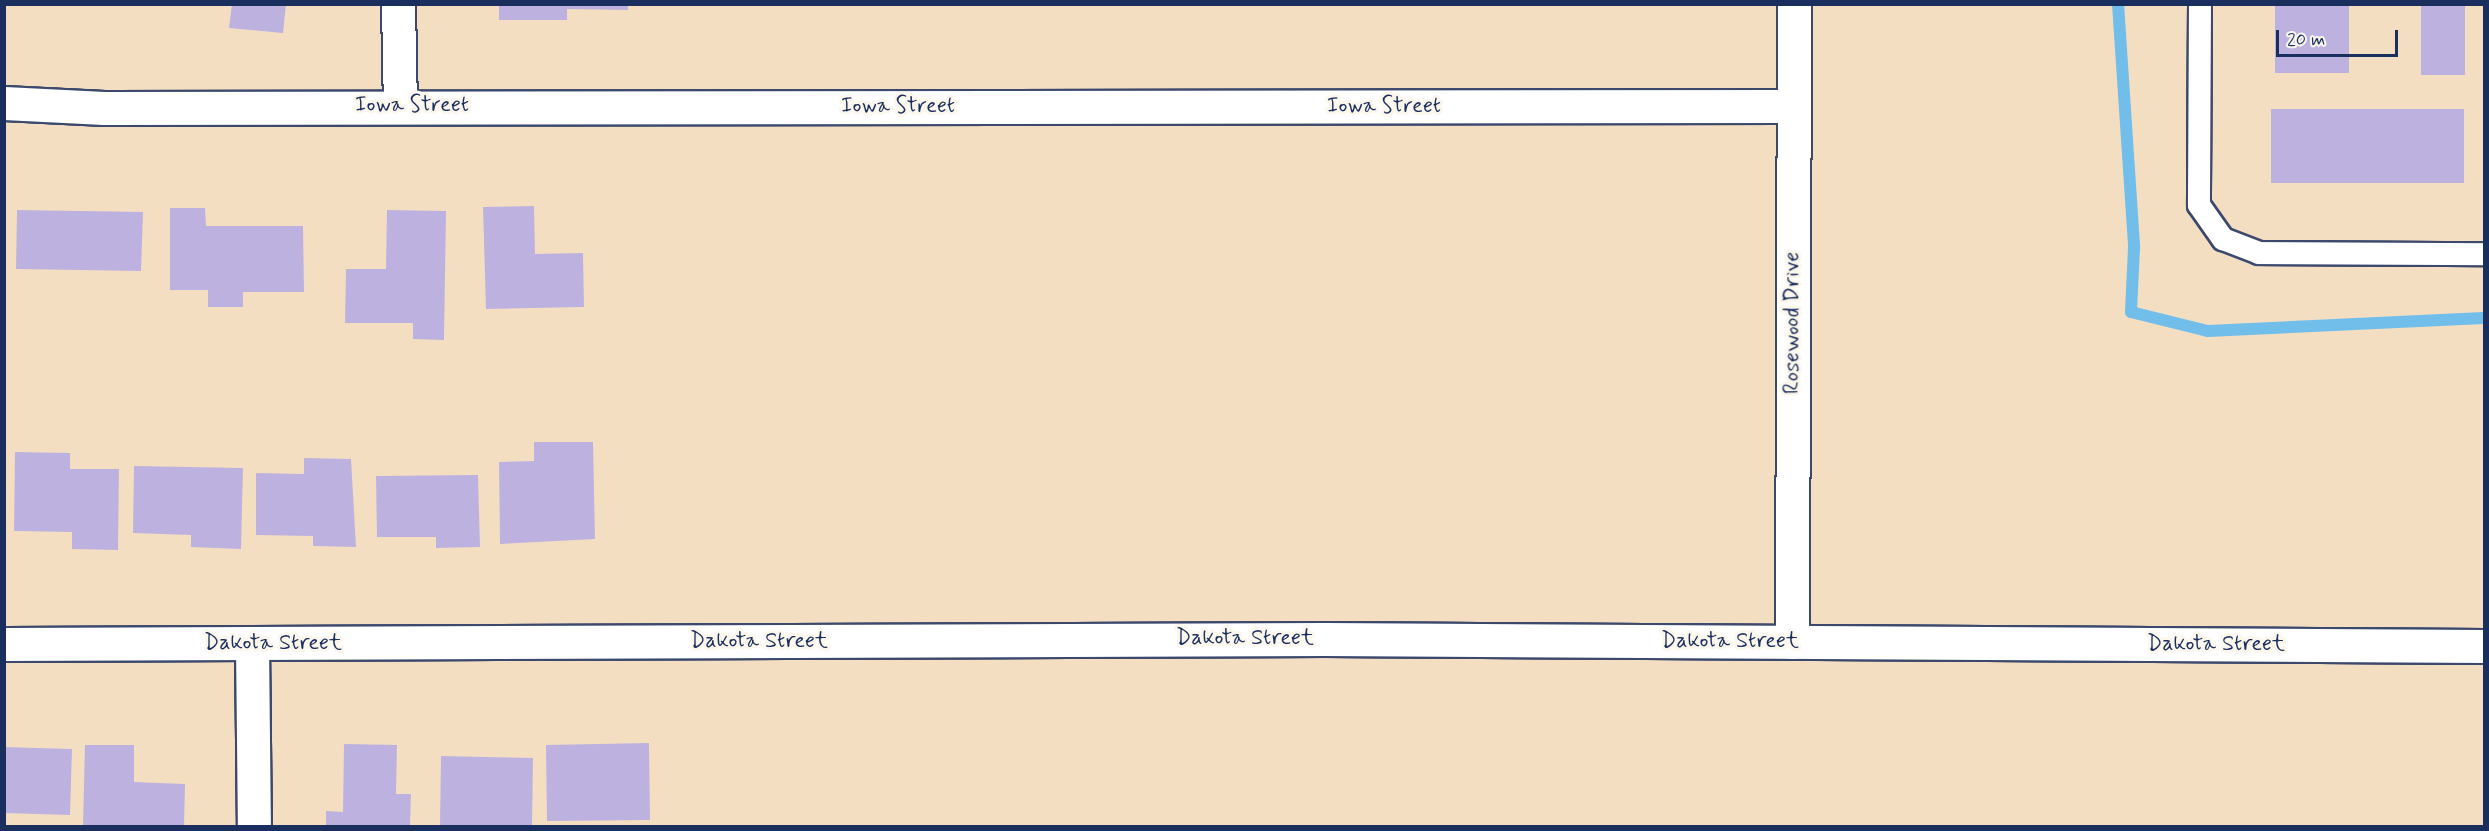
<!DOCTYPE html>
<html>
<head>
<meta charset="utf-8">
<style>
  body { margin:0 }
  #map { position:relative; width:2489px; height:831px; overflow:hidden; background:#f4dec2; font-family:Mynerve,sans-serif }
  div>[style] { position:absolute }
  .stream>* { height:12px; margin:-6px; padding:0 6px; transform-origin:6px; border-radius:6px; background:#72beeb }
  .building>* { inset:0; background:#bdb2df }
  .roads { filter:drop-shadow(2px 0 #3c496d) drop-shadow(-2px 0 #3c496d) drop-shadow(0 2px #3c496d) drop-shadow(0 -2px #3c496d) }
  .lane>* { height:22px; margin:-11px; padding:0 11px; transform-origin:11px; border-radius:11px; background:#fff }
  .street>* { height:33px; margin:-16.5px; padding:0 16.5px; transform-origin:16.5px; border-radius:16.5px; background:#fff }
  span { translate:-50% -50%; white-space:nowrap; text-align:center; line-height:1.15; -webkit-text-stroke:6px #fbf7ec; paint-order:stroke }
  .street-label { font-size:22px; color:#1b2f5e }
  .frame { position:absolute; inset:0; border:6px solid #1b2f5e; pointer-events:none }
  .scale { position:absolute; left:2276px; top:30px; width:122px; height:27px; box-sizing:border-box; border:3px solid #1b2f5e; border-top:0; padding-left:8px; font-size:18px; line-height:21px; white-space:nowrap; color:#1b2f5e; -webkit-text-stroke:4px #fbf7ec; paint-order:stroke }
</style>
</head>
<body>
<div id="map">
  <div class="stream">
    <div style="left:2118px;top:4px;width:245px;rotate:86.2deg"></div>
    <div style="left:2134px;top:248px;width:64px;rotate:92.7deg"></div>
    <div style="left:2131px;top:312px;width:79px;rotate:13.9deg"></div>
    <div style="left:2208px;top:331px;width:276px;rotate:-2.7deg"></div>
  </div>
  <div class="building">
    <div style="clip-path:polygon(232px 4px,286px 4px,283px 33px,229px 28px)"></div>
    <div style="clip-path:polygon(499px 4px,628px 4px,628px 10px,567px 9px,567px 20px,499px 20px)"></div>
    <div style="clip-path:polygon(2275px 4px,2349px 4px,2349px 73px,2275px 73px)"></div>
    <div style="clip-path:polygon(2421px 4px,2465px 4px,2465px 75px,2421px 75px)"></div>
    <div style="clip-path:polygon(2271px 109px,2464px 109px,2464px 183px,2271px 183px)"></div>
    <div style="clip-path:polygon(534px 206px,535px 254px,583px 253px,584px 307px,486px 309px,483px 207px)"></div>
    <div style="clip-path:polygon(170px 208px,205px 208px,206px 226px,303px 226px,304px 292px,243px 292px,243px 307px,208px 307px,208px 290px,170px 290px)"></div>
    <div style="clip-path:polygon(17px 210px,143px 212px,141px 271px,16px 269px)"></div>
    <div style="clip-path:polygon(387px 210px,446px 211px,444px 340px,413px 339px,413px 323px,345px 323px,346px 269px,386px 269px)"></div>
    <div style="clip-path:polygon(534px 442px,593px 442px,595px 539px,500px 544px,499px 462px,534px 461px)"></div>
    <div style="clip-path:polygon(15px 452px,70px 453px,70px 469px,119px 469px,118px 550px,72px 549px,72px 532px,14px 531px)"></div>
    <div style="clip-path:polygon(304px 458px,351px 459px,356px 547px,313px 546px,313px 536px,256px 535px,256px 473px,304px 474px)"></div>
    <div style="clip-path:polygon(134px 466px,243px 468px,241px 549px,191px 547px,191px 535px,133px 533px)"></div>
    <div style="clip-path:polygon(478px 475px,480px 547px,436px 548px,436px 537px,377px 537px,376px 476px)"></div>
    <div style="clip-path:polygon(649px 743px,650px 820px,547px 821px,546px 745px)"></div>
    <div style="clip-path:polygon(344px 744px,397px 745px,396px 794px,411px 794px,410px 826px,326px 826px,326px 811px,343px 812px)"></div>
    <div style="clip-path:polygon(85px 745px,134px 745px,134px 782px,185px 784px,184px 826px,83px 826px)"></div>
    <div style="clip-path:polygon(4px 747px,72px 749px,70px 815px,4px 813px)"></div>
    <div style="clip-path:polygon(441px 756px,533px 758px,532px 826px,440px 826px)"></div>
  </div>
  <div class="roads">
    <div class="lane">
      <div style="left:2200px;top:4px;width:201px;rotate:90.3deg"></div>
      <div style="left:2199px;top:205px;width:42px;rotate:54.8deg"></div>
      <div style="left:2223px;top:239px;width:39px;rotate:21deg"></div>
      <div style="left:2259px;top:253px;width:225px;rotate:0.3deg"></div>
    </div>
    <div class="street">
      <div style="left:398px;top:4px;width:102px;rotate:88.9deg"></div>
      <div style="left:4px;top:103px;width:100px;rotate:2.9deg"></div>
      <div style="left:104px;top:108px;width:1688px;rotate:-0.07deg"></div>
      <div style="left:1792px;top:642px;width:638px;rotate:-89.82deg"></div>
      <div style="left:4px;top:644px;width:1321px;rotate:-0.22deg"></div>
      <div style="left:1325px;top:639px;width:1159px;rotate:0.35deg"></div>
      <div style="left:252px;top:644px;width:182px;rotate:89.4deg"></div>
    </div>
  </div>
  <div class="street-label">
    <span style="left:412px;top:106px">Iowa Street</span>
    <span style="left:898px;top:107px">Iowa Street</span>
    <span style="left:1384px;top:107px">Iowa Street</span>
    <span style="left:1793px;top:323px;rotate:-90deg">Rosewood Drive</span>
    <span style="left:1245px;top:639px">Dakota Street</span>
    <span style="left:759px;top:642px">Dakota Street</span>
    <span style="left:1730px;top:642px">Dakota Street</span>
    <span style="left:273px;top:644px">Dakota Street</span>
    <span style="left:2216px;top:645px">Dakota Street</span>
  </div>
  <div class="frame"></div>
  <div class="scale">20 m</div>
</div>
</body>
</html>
